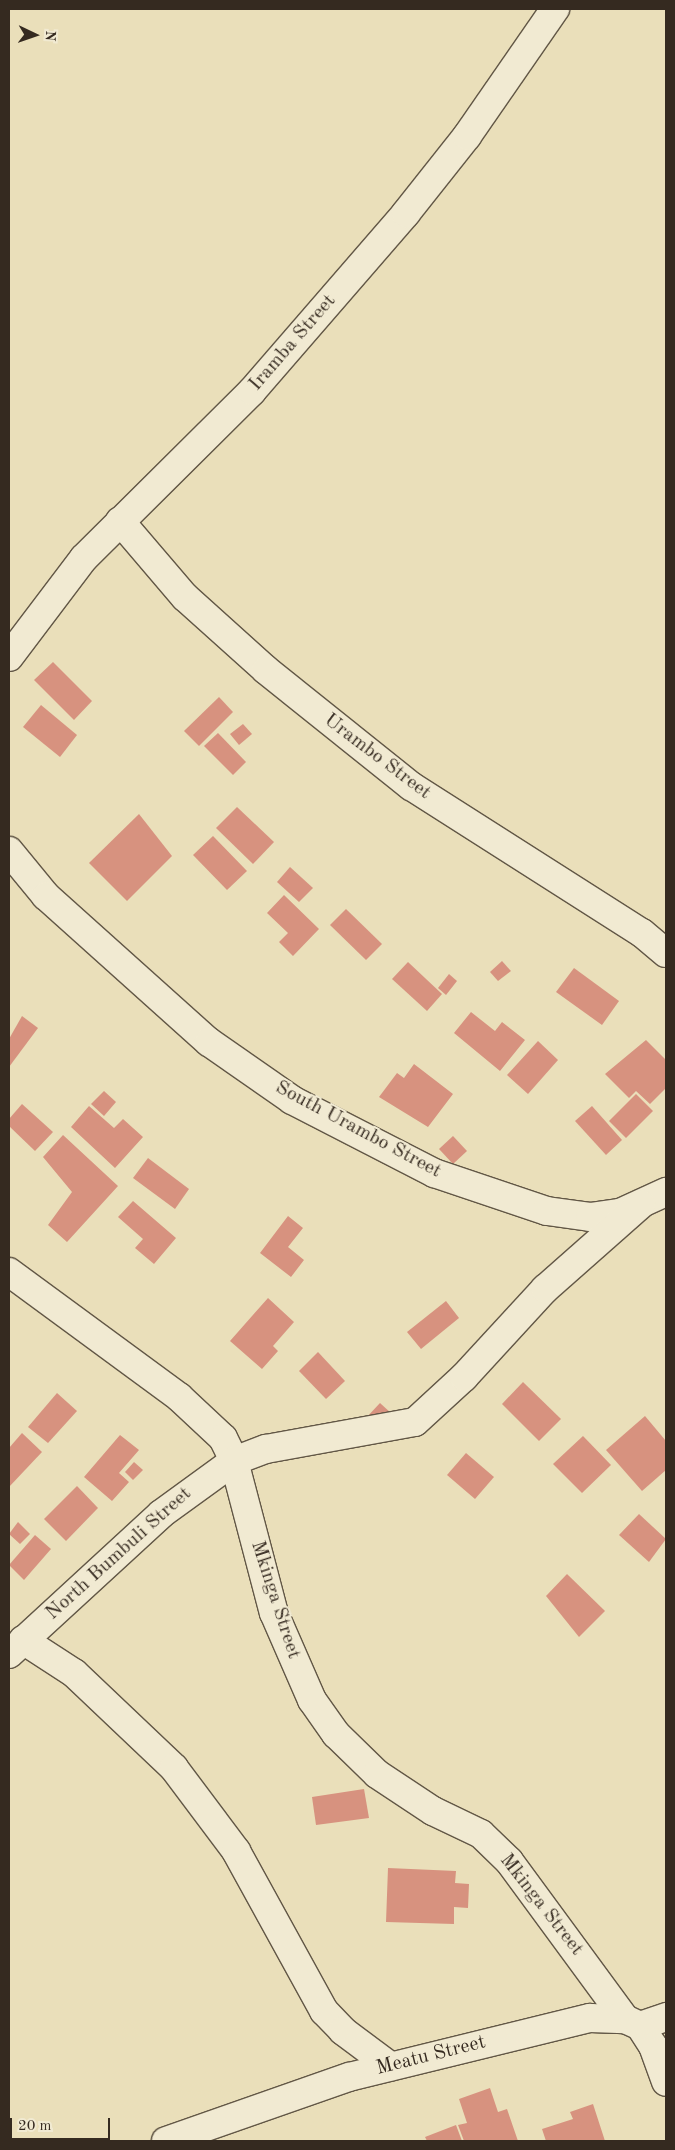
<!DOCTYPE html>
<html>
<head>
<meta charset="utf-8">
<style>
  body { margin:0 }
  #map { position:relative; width:675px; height:2150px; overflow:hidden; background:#eadfba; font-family:"Old Standard TT",serif }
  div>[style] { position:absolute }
  .building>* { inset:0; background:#d7927f }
  .roads { filter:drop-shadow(1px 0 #625746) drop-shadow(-1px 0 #625746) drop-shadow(0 1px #625746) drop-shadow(0 -1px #625746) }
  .minor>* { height:28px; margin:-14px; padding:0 14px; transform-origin:14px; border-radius:14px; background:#f1ead2 }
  span { translate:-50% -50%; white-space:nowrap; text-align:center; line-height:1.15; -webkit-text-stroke:4px #f1ead2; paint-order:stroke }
  .street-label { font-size:20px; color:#352a20 }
  .frame { position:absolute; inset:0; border:10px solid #352a20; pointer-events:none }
  .north { position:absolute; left:10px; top:10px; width:50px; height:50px; -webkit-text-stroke:4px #f1ead2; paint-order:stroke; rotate:93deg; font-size:14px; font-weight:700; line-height:20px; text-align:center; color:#352a20 }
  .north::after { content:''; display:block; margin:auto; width:18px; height:22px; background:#352a20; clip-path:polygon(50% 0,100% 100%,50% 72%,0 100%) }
  .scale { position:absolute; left:10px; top:2118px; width:100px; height:22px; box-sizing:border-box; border:2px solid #352a20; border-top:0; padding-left:6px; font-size:15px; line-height:18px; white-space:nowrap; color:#352a20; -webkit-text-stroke:4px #f1ead2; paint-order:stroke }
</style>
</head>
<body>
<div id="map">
  <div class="building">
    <div style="clip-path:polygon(53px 662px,92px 701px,74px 720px,34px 680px)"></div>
    <div style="clip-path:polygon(219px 697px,233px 712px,199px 746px,184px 731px)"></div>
    <div style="clip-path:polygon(41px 705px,77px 735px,60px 757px,23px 727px)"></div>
    <div style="clip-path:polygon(243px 724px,252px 734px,239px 745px,230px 734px)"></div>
    <div style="clip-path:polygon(218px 733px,246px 762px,233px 775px,204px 746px)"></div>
    <div style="clip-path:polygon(237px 807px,274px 842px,253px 864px,216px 828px)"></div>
    <div style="clip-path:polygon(139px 814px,172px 856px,127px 901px,89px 863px)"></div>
    <div style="clip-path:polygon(213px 836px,247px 871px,227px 890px,193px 855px)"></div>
    <div style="clip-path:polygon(290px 867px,313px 888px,299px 902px,277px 882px)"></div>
    <div style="clip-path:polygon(284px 895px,319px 929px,293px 956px,279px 942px,288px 933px,267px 913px)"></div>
    <div style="clip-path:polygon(346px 909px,382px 944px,366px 960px,330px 925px)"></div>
    <div style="clip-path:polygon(502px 961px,511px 971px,498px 981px,490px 972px)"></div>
    <div style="clip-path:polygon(408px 962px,442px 994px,427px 1011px,392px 979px)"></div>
    <div style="clip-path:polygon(574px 968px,619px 1001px,602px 1025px,556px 992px)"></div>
    <div style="clip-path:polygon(449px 974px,457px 981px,446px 995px,438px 988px)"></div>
    <div style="clip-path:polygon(471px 1012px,495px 1031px,502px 1022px,525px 1040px,500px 1071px,454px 1033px)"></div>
    <div style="clip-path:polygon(22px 1016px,38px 1028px,9px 1067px,9px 1039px)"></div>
    <div style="clip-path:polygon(646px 1040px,666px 1060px,666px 1088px,650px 1104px,636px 1091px,629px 1098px,605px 1074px)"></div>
    <div style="clip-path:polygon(538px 1041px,558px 1060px,528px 1094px,507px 1075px)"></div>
    <div style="clip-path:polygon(414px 1064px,453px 1094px,428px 1127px,379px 1097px,397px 1073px,404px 1078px)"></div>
    <div style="clip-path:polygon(104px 1091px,116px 1102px,104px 1116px,91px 1104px)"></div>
    <div style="clip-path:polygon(636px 1094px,653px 1111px,626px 1138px,609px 1121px)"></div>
    <div style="clip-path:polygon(22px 1104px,53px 1132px,35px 1151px,9px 1126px,9px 1119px)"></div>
    <div style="clip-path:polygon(89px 1106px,114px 1128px,123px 1119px,143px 1137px,115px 1168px,71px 1127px)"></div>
    <div style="clip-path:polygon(592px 1106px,622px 1140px,606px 1155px,575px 1121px)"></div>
    <div style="clip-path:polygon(63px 1135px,118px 1186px,67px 1242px,48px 1225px,72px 1192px,43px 1157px)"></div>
    <div style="clip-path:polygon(453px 1136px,467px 1151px,453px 1164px,439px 1149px)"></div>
    <div style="clip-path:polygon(148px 1158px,189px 1189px,175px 1209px,133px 1178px)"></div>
    <div style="clip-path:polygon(133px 1201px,176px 1238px,154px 1264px,135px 1248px,143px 1239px,118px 1217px)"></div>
    <div style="clip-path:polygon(288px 1216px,303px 1228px,288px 1247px,304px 1260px,291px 1277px,260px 1253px)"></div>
    <div style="clip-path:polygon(268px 1298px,294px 1322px,273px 1346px,278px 1351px,262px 1369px,230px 1341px)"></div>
    <div style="clip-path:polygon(446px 1301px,459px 1318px,421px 1349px,407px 1332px)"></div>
    <div style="clip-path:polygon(318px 1352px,345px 1381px,326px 1399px,299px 1371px)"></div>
    <div style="clip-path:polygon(523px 1382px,561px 1419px,539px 1441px,502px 1404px)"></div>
    <div style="clip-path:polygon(57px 1393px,77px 1411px,48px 1443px,28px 1427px)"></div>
    <div style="clip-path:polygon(380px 1403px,404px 1425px,390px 1442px,365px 1419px)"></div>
    <div style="clip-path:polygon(645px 1416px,666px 1441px,666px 1470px,642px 1491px,606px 1450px)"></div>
    <div style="clip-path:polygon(22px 1433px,42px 1452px,9px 1487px,9px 1448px)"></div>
    <div style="clip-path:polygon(120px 1435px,139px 1450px,119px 1473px,129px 1482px,112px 1501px,84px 1477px)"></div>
    <div style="clip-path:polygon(583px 1436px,611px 1465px,582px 1493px,553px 1464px)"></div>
    <div style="clip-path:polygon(466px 1453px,494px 1477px,475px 1499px,447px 1475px)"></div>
    <div style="clip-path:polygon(134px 1462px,143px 1470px,133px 1480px,125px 1472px)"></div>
    <div style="clip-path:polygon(77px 1486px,98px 1508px,66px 1541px,44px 1519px)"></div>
    <div style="clip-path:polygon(639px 1514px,666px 1539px,649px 1562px,619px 1535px)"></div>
    <div style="clip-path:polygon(18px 1522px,30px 1534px,20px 1544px,9px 1534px)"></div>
    <div style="clip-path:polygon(35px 1535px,51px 1549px,24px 1580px,9px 1565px)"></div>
    <div style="clip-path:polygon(567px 1574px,605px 1611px,579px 1637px,546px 1596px)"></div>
    <div style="clip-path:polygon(364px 1789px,369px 1818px,316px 1825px,312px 1797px)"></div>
    <div style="clip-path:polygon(388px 1868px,456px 1871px,455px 1883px,469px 1884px,468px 1908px,454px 1907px,454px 1924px,386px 1922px)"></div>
    <div style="clip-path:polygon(490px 2088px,498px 2112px,507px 2109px,518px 2141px,464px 2141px,458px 2125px,467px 2123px,459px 2099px)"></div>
    <div style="clip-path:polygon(593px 2104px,605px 2141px,546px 2141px,542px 2129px,573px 2119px,570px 2112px)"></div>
    <div style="clip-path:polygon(456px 2125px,462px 2141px,427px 2141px,425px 2137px)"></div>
  </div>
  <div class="roads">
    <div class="minor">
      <div style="left:120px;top:521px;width:100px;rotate:49.5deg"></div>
      <div style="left:185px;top:597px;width:109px;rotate:42deg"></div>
      <div style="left:266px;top:670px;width:186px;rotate:38.7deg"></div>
      <div style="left:411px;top:786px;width:274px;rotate:32.5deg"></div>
      <div style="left:642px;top:933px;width:31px;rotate:40deg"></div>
      <div style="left:9px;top:657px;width:124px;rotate:-52.9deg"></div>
      <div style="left:84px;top:558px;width:237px;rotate:-44.8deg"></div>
      <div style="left:252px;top:391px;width:235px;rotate:-49.1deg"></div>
      <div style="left:406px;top:213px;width:98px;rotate:-51.6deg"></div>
      <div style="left:467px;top:136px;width:155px;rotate:-55.3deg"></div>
      <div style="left:9px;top:851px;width:58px;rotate:50.6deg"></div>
      <div style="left:46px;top:896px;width:219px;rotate:41.9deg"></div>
      <div style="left:209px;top:1042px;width:101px;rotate:34.9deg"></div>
      <div style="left:292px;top:1100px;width:160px;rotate:27.2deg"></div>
      <div style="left:434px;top:1173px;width:119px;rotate:18.6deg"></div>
      <div style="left:547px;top:1211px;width:43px;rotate:7.9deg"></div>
      <div style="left:590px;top:1217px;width:30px;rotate:-8deg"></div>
      <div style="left:620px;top:1213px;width:51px;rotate:-24.5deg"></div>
      <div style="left:9px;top:1272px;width:211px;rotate:36.3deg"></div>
      <div style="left:179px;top:1397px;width:60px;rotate:43deg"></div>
      <div style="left:223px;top:1438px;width:25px;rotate:64deg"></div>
      <div style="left:234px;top:1461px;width:157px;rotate:75.3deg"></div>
      <div style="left:274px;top:1613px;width:95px;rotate:66.4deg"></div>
      <div style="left:312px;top:1700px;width:42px;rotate:54.8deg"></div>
      <div style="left:336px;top:1734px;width:57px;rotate:44.3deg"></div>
      <div style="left:377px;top:1774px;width:67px;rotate:33.5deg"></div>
      <div style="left:433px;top:1811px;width:53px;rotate:25.6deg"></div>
      <div style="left:481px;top:1834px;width:39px;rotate:44deg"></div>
      <div style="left:509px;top:1861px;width:196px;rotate:53.7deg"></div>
      <div style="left:23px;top:1640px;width:61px;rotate:32.9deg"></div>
      <div style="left:74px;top:1673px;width:138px;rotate:43.5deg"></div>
      <div style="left:174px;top:1768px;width:104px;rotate:53.2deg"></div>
      <div style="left:236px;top:1851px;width:183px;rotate:61.2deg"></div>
      <div style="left:324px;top:2011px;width:28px;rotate:46deg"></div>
      <div style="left:343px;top:2031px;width:59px;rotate:36.7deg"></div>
      <div style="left:9px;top:1654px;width:207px;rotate:-42.6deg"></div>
      <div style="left:161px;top:1514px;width:90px;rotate:-36deg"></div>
      <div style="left:234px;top:1461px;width:34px;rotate:-21deg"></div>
      <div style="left:266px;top:1449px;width:151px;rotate:-10.3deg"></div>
      <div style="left:415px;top:1422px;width:67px;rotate:-42.6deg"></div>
      <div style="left:464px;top:1377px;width:120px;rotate:-47.4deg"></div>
      <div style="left:545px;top:1289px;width:128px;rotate:-41.5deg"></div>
      <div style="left:640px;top:2026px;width:28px;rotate:-19deg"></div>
      <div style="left:166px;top:2141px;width:194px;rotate:-19.3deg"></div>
      <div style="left:349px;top:2077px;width:248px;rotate:-13.8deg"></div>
      <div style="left:590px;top:2018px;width:35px;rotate:2deg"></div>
      <div style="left:625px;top:2019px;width:17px;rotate:25deg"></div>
      <div style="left:640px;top:2026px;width:24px;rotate:57deg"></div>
      <div style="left:653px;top:2046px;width:38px;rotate:70deg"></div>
    </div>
  </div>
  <div class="street-label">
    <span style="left:293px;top:343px;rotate:-49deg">Iramba Street</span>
    <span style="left:377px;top:757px;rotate:37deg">Urambo Street</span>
    <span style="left:358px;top:1130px;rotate:28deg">South Urambo Street</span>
    <span style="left:119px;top:1554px;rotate:-42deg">North Bumbuli Street</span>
    <span style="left:275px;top:1600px;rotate:72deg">Mkinga Street</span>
    <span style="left:541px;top:1905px;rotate:52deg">Mkinga Street</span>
    <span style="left:431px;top:2056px;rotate:-14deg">Meatu Street</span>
  </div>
  <div class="frame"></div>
  <div class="north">N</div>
  <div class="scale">20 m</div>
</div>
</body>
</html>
